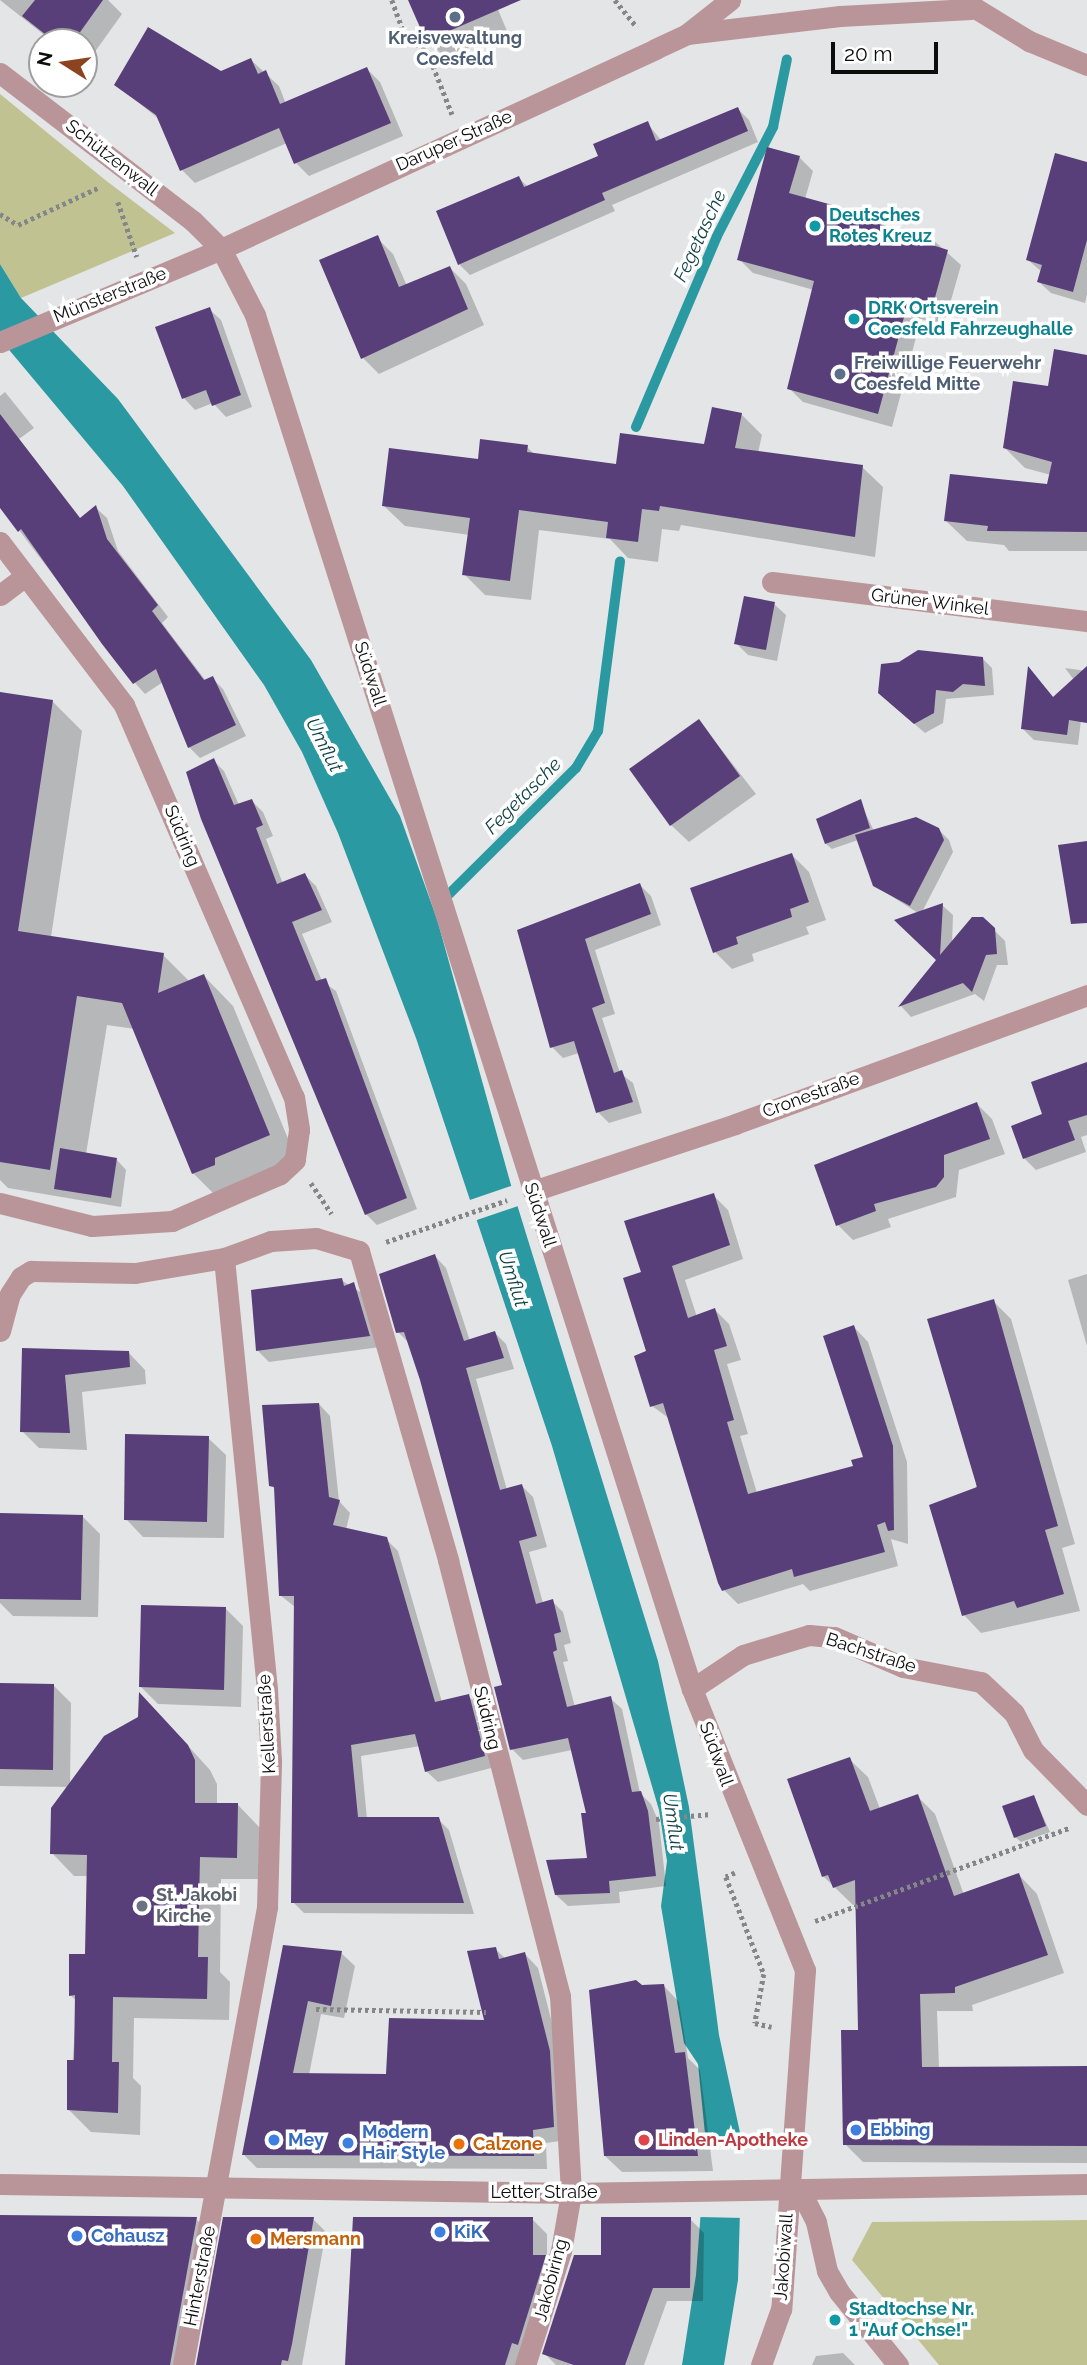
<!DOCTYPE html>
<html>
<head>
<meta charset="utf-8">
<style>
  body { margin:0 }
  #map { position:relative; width:1087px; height:2365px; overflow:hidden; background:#e4e5e6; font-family:Raleway,sans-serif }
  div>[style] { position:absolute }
  .green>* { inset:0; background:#c0c391 }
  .water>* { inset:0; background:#2a99a1 }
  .pier>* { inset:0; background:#e4e5e6 }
  .shadow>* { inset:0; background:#0003 }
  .stream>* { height:10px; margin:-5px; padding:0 5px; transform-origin:5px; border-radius:5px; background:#2a99a1 }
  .building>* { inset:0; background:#583f79 }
  .path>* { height:4.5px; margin-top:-2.25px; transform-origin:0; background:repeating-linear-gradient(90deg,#858687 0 3.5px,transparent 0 7px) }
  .minor>* { height:21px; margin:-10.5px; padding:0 10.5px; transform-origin:10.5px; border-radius:10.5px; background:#b99599 }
  .dots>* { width:19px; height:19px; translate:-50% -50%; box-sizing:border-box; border:4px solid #fff; border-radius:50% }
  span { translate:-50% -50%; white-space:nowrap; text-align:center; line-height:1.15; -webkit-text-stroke:7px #fff; paint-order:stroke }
  .service-label { font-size:18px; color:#4e5e75; font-weight:700 }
  .left { translate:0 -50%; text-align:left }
  .street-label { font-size:18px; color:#0c0c0d }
  .culture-label { font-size:18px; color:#0d838f; font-weight:700 }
  .worship-label { font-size:18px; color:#5b616d; font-weight:700 }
  .shop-label { font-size:18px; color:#366cbe; font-weight:700 }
  .health-label { font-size:18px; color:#be3a42; font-weight:700 }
  .food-label { font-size:18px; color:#c56008; font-weight:700 }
  .water-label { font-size:19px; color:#124245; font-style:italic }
  .north { position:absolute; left:28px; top:28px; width:70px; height:70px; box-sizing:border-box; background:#fff; border:2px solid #9e9e9e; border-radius:50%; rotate:282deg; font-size:19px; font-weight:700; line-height:28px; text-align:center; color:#0c0c0d }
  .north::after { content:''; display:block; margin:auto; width:24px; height:32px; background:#8b441f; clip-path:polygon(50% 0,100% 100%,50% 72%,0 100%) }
  .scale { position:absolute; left:831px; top:42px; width:107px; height:32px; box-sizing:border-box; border:4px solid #0c0c0d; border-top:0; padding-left:9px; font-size:21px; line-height:24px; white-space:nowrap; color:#0c0c0d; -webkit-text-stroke:5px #fff; paint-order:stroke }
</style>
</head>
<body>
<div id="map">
  <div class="green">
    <div style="clip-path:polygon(0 94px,104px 179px,175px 233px,21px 298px,0 264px)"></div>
    <div style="clip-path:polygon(1087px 2220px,1087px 2365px,939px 2365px,852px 2260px,872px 2222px)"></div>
  </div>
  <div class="water">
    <div style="clip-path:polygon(0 264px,21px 298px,118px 399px,311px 660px,400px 816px,437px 919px,511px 1185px,658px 1661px,689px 1807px,719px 2035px,742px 2142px,738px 2280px,724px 2365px,682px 2365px,696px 2275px,706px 2144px,698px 2064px,684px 2043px,661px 1906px,667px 1861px,659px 1810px,552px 1446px,416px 1038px,338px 833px,302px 752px,264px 685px,123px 486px,0 339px)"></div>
  </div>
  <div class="pier">
    <div style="clip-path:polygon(514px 1185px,521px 1205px,471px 1222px,464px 1202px)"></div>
    <div style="clip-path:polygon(746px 2144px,744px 2218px,699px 2217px,702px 2145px)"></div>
  </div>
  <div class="shadow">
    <div style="clip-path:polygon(0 0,108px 0,122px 14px,84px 67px,84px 42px,53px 42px)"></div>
    <div style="clip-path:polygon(410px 0,494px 0,507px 31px,445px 58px,428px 40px)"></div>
    <div style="clip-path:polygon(251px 60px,279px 86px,286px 104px,367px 69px,380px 82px,403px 136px,309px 176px,296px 163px,287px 143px,195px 183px,182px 170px,160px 120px,117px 85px,221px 73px)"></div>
    <div style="clip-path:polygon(738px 109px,749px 120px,758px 142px,612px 205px,615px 211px,470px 275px,459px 264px,519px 178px,528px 187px,600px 157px,647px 123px,661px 140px)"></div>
    <div style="clip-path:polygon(799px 157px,813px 171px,805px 199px,835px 208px,845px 217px,933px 240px,961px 265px,944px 325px,921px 319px,892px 427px,803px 402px,789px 388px,814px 290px,753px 273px,739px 259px)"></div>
    <div style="clip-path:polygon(1087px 164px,1087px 294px,1085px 303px,1051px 293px,1039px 282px,1042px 272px,1028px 260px)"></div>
    <div style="clip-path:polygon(377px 238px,393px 254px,407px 286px,450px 268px,466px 284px,484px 325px,379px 374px,363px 358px)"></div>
    <div style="clip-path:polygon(209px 309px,221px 320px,252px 407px,226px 417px,213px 403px,195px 410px,184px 398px)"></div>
    <div style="clip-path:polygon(1087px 356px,1087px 551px,1009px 551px,1004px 545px,967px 541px,946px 521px,1049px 486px,1051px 475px,1025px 468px,1005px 448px,1049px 388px)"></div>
    <div style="clip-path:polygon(5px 392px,34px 428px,19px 439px,81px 519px,96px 508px,107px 518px,118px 551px,168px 617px,162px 623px,206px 681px,212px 678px,223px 689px,246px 736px,200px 758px,189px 747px,163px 682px,145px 694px,135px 683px,0 505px,0 396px)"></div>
    <div style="clip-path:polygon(741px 414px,762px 435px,758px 453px,862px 467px,883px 487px,875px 557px,681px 525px,679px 531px,662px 529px,658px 562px,628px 558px,610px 539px,539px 530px,531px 600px,485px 595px,464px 574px,470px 535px,405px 526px,384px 506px,479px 461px,527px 447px,535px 455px,617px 465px,706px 446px)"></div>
    <div style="clip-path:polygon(774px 604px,786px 615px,777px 661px,748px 655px,736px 643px)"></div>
    <div style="clip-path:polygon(982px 658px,992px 668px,994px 695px,946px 699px,943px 723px,925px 733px,890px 703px,900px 664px)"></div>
    <div style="clip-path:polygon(1065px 668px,1087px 671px,1087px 699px,1084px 695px,1078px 745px,1034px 740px,1023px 729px,1030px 670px,1054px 698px,1074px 680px)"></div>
    <div style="clip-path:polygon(0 693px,52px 701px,82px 731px,51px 937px,163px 955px,190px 982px,204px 976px,233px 1006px,299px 1165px,223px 1203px,193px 1173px,135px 1029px,107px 1025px,86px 1154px,116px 1159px,126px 1170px,121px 1207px,8px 1188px,0 1180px)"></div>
    <div style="clip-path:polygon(699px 721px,756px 794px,689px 842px,671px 825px)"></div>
    <div style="clip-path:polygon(213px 760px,224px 771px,239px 805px,252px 801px,263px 812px,273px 836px,266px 839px,283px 884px,305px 875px,316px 886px,332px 922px,302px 934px,322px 981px,336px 991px,417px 1209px,377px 1225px,366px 1214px)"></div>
    <div style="clip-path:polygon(860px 802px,874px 831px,938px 829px,949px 840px,953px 852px,922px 912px,942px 905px,953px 915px,952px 944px,983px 919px,1005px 941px,1008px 965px,997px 965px,984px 1001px,975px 994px,911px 1017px,901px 1006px,938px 960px,918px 913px,874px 885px,858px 840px,832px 849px,826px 844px)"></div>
    <div style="clip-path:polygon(792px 855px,809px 872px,826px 920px,806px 927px,809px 934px,752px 954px,754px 961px,732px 969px,715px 952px)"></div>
    <div style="clip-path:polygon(640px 885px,651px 896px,661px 925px,595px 950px,615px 1014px,602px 1018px,620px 1073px,633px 1083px,642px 1113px,609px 1123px,598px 1112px,579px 1053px,563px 1058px,552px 1047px,519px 931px)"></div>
    <div style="clip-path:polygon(1087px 1064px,1087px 1135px,1081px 1137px,1086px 1152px,1036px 1170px,1024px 1158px,1045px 1115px)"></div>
    <div style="clip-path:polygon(977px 1104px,992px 1119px,1005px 1154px,959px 1170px,956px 1197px,888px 1219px,891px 1227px,853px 1240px,838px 1225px)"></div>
    <div style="clip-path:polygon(713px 1195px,728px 1210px,743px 1259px,685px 1280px,697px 1317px,715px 1310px,729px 1324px,741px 1360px,727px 1364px,748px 1434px,740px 1436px,757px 1493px,855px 1467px,866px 1458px,854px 1327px,868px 1342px,907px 1462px,908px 1544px,891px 1539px,898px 1566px,810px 1591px,803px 1584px,738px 1604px,724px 1590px,707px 1549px,711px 1548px,670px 1419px,652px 1406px,643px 1273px)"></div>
    <div style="clip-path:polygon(435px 1256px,446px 1268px,470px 1341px,495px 1333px,506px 1344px,514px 1369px,476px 1379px,507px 1490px,522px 1486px,533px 1497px,547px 1547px,529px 1552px,543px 1603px,552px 1601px,563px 1612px,571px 1643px,564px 1645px,568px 1661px,563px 1662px,575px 1707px,610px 1698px,622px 1709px,640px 1793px,651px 1804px,659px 1823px,666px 1886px,619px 1892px,620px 1903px,568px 1906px,556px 1895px,589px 1859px,588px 1815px,572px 1750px,523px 1760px,512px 1749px,504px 1686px,422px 1380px,409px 1343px,398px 1332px)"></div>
    <div style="clip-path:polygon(1087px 1274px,1087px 1346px,1068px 1280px)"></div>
    <div style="clip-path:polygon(341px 1280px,365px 1295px,380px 1347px,269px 1362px,258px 1351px)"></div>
    <div style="clip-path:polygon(993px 1301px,1011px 1319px,1075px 1544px,1062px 1548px,1080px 1611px,981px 1633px,964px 1615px)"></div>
    <div style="clip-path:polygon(24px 1350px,128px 1352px,145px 1370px,146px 1384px,82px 1392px,87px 1450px,39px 1448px,22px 1431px)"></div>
    <div style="clip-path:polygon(319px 1404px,330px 1416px,339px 1501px,350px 1513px,346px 1530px,386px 1539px,398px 1551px,442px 1702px,468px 1696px,480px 1707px,495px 1767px,438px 1782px,426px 1771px,420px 1746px,361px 1756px,367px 1819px,438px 1819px,449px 1830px,474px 1914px,304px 1913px,293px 1902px,295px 1607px,280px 1595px,276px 1490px,271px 1485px)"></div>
    <div style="clip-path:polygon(208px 1438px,226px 1455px,224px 1538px,143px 1537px,126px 1519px)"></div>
    <div style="clip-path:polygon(0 1515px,82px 1516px,100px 1534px,98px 1617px,13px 1616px,0 1603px)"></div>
    <div style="clip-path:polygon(225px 1608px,243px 1626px,241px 1707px,158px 1704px,141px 1687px)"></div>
    <div style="clip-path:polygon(0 1685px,54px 1686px,71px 1703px,70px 1786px,161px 1716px,210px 1770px,217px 1784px,217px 1805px,238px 1805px,260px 1828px,259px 1879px,221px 1879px,220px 1972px,230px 1982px,229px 2020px,134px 2018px,133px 2078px,141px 2086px,140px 2135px,91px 2132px,69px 2110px,77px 2001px,70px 1995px,86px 1956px,88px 1876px,74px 1876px,52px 1853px,69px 1787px,0 1786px)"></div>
    <div style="clip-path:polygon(849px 1759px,868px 1777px,880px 1809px,917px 1796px,935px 1814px,964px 1895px,1019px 1875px,1037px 1894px,1064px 1973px,972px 2005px,973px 2011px,937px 2011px,939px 2068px,1087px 2069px,1087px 2163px,863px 2162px,845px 2144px,859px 2032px,857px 1903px,853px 1905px,823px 1876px)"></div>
    <div style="clip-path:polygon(1034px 1797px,1050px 1832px,1021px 1842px,1015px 1837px)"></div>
    <div style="clip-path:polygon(284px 1947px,341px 1953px,355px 1966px,344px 2018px,321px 2014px,309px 2075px,388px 2076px,486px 2022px,495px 1949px,506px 1959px,525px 1954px,538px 1968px,563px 2066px,567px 2140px,546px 2143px,547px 2169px,257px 2168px,244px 2155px)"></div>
    <div style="clip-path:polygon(663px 1985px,679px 2002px,688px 2058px,700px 2070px,713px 2171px,622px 2172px,605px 2156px,641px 1987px)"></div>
    <div style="clip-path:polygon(0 2218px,196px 2219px,213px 2236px,190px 2365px,0 2365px)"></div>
    <div style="clip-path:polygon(313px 2219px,326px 2232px,302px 2365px,198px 2365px)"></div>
    <div style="clip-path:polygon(532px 2219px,547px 2234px,547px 2258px,560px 2271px,524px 2365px,346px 2365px)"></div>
    <div style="clip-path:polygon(690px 2219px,704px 2233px,703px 2301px,667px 2301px,644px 2365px,556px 2365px,544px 2353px,603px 2256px)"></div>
    <div style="clip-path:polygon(843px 2353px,855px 2365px,812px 2365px,816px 2356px)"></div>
  </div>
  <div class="stream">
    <div style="left:636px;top:427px;width:207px;rotate:-67deg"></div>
    <div style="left:717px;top:236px;width:123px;rotate:-62.8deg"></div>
    <div style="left:773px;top:127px;width:69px;rotate:-78.4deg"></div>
    <div style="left:442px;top:901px;width:189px;rotate:-44.8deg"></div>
    <div style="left:576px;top:768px;width:43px;rotate:-59.3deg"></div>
    <div style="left:598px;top:731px;width:171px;rotate:-82.6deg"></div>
  </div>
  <div class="building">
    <div style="clip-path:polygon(35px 0,103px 0,73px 42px,55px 42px,22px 16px)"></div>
    <div style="clip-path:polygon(408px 0,521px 0,426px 41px)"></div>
    <div style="clip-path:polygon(148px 27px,221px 71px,251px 58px,258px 74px,266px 70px,280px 104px,367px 67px,391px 123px,294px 164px,279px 128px,180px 171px,156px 115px,114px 85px)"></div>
    <div style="clip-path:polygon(738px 107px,748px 131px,602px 193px,605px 200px,458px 265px,436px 211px,519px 176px,524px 187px,598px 156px,593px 144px,648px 121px,656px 141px)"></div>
    <div style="clip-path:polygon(767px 147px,800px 156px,789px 193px,836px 206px,835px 213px,934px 238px,932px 245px,948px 250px,931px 312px,907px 306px,878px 414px,787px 389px,814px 281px,737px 260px)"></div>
    <div style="clip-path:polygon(1055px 153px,1087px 162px,1087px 240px,1073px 292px,1037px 282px,1042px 265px,1026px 260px)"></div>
    <div style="clip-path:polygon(378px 235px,399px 287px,450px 266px,468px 309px,361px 359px,319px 260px)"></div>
    <div style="clip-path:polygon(210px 307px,241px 395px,212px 406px,206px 390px,182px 399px,155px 327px)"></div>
    <div style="clip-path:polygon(1054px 349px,1087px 355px,1087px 532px,987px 531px,988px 526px,944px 521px,950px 474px,1047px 484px,1052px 462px,1003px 448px,1013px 381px,1048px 386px)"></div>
    <div style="clip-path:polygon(712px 407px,742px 413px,735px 448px,863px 465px,855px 537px,660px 506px,659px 511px,642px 509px,638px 542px,606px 538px,608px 522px,519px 510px,510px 581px,462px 575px,470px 518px,382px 506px,389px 448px,478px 459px,480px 439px,528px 445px,527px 452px,616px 464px,620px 433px,704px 444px)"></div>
    <div style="clip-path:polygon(0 414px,80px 518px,96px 505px,107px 539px,158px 605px,152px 611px,204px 680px,213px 676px,236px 725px,188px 748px,156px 669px,133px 684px,102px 644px,21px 529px,18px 532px,0 508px)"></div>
    <div style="clip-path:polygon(744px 596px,775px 602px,766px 650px,734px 644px)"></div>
    <div style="clip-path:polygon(918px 650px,983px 657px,985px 686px,963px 684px,953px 692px,936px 690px,934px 713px,914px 724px,878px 693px,881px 664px,899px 662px)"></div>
    <div style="clip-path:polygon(1028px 666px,1053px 697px,1087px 666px,1087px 723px,1069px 720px,1067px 735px,1021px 729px)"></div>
    <div style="clip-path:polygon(0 692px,53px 700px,18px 931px,164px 953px,158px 993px,204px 974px,270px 1135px,215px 1158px,215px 1165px,192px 1174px,122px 1003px,77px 996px,50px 1170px,0 1162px)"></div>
    <div style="clip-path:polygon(699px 719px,740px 776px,670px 826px,629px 769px)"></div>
    <div style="clip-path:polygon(214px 758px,234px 805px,252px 799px,263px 825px,256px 828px,277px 884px,305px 873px,322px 910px,292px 922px,316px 981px,326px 978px,407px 1198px,365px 1215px,201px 819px,186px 772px)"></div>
    <div style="clip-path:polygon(861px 799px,870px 828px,825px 844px,816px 819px)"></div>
    <div style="clip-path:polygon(916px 817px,939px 828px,944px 840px,910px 906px,873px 886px,855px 835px)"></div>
    <div style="clip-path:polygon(1087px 841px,1087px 923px,1071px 924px,1058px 845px)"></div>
    <div style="clip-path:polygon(792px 853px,809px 902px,790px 909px,792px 917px,736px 937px,738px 944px,713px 953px,690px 888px)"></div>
    <div style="clip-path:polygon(640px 883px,651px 914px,585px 939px,605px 1003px,592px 1008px,614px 1073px,622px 1070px,633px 1102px,596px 1113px,574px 1041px,550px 1048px,517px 930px)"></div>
    <div style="clip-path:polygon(943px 903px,940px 955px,972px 917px,983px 917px,995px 928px,997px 954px,986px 955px,972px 992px,963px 983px,898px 1007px,936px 960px,894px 920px)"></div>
    <div style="clip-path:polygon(1087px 1062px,1087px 1115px,1068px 1121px,1075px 1140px,1023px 1159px,1011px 1126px,1042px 1114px,1031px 1082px)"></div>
    <div style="clip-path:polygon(977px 1102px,990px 1139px,944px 1155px,944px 1177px,936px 1187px,874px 1204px,876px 1211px,836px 1226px,814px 1165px)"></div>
    <div style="clip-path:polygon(60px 1148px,117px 1158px,111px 1198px,54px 1189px)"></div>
    <div style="clip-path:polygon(714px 1193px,730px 1245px,672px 1266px,688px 1318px,715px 1308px,727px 1346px,714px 1350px,734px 1420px,727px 1422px,748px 1494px,853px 1466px,851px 1460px,863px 1457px,823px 1336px,854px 1325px,893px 1446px,894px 1530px,888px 1531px,885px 1522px,877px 1525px,885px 1552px,794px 1577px,792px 1569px,722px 1591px,718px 1583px,663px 1403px,650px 1407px,634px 1356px,646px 1351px,623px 1278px,641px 1272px,624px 1221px)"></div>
    <div style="clip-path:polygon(435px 1254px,464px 1341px,495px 1331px,504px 1358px,466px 1368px,500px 1490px,522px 1484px,537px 1536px,519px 1541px,536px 1604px,553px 1599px,561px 1632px,554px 1634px,557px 1650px,553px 1652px,567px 1707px,611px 1696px,632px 1792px,641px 1791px,648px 1811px,656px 1876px,609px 1881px,610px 1893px,555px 1895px,546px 1860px,587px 1858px,581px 1813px,586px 1813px,568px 1738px,510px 1750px,494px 1687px,502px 1685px,420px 1380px,404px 1332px,396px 1333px,379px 1274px)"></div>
    <div style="clip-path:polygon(342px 1278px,344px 1286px,354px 1282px,370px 1336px,256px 1351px,251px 1290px)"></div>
    <div style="clip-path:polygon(994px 1299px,1058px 1526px,1045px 1530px,1064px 1594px,1017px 1608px,1014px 1601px,962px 1616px,929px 1505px,977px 1487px,927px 1319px)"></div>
    <div style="clip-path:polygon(22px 1348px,129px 1351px,130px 1367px,65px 1375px,70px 1433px,20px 1432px)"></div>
    <div style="clip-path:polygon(319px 1403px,329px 1497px,340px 1500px,333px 1525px,387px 1537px,435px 1702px,469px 1694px,485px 1756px,425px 1772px,415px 1734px,351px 1745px,358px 1817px,439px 1817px,464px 1903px,291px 1903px,294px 1596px,279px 1596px,274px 1487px,269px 1486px,262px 1405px)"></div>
    <div style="clip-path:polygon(125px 1434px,209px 1436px,207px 1522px,124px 1520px)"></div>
    <div style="clip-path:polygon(0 1513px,83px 1515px,81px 1600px,0 1599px)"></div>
    <div style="clip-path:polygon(141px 1605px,226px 1607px,224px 1690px,139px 1687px)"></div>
    <div style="clip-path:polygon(0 1683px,54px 1684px,53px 1770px,0 1769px)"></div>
    <div style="clip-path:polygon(139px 1692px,188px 1745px,195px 1760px,195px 1803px,238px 1803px,237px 1858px,200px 1857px,198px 1957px,208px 1957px,207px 1999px,113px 1997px,112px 2062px,119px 2062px,118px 2113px,67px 2110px,67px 2060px,74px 2060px,75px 1995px,69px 1996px,69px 1954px,85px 1954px,87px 1855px,50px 1854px,51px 1808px,104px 1736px,138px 1717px)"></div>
    <div style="clip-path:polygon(850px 1757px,870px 1811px,918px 1794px,954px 1896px,1019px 1873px,1048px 1955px,955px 1987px,955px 1993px,920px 1994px,922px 2067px,1087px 2066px,1087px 2146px,843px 2145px,841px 2030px,858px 2030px,855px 1880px,833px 1888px,828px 1875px,822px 1877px,787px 1779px)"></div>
    <div style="clip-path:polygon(1034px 1795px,1046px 1826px,1014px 1838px,1002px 1806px)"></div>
    <div style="clip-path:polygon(283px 1945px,342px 1951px,331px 2006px,308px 2001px,293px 2073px,386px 2074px,389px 2018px,484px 2020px,467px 1951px,496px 1947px,499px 1959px,525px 1952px,550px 2051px,554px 2127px,533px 2130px,534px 2156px,242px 2155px)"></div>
    <div style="clip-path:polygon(636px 1980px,642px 1985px,664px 1984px,675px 2053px,685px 2052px,698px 2156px,604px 2156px,589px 1990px)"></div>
    <div style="clip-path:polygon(0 2215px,197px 2217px,170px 2365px,0 2365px)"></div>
    <div style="clip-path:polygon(223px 2217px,314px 2217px,292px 2344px,288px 2361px,282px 2360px,281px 2365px,196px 2365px)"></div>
    <div style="clip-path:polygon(353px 2217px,533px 2217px,533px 2255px,546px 2255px,518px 2345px,512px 2343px,505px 2365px,345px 2365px)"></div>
    <div style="clip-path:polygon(601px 2217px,691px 2217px,690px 2288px,653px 2288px,625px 2365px,574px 2365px,542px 2354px,574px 2255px,601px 2255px)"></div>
  </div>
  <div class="path">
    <div style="left:392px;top:0;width:37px;rotate:70deg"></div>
    <div style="left:405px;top:35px;width:29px;rotate:38deg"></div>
    <div style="left:428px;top:53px;width:66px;rotate:68.5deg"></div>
    <div style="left:615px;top:0;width:35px;rotate:51deg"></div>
    <div style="left:118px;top:202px;width:58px;rotate:70.9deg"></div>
    <div style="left:0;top:214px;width:21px;rotate:31deg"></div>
    <div style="left:18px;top:225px;width:90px;rotate:-24.9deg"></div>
    <div style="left:311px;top:1183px;width:37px;rotate:56deg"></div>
    <div style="left:386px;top:1242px;width:128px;rotate:-19.1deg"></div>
    <div style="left:656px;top:1819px;width:55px;rotate:-5.2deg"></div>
    <div style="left:735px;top:1873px;width:10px;rotate:156deg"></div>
    <div style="left:726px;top:1877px;width:104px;rotate:68.6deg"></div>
    <div style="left:764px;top:1974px;width:50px;rotate:100.4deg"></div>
    <div style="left:755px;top:2023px;width:17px;rotate:13deg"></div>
    <div style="left:815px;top:1921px;width:270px;rotate:-20.1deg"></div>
    <div style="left:316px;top:2009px;width:170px;rotate:1deg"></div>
  </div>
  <div class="minor">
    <div style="left:962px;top:0;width:79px;rotate:31.5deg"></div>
    <div style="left:1029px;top:41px;width:63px;rotate:22.5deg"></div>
    <div style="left:687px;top:34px;width:154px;rotate:-6.7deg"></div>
    <div style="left:840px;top:16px;width:131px;rotate:-3.1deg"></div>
    <div style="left:0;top:73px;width:243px;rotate:37.5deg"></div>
    <div style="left:193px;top:221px;width:40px;rotate:45deg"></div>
    <div style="left:221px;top:249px;width:74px;rotate:62.7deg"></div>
    <div style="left:255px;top:315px;width:1442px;rotate:72.36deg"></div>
    <div style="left:692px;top:1689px;width:303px;rotate:68.1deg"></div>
    <div style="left:805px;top:1970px;width:340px;rotate:94deg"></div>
    <div style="left:781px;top:2309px;width:59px;rotate:109.7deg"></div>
    <div style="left:0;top:342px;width:240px;rotate:-22.8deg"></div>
    <div style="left:221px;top:249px;width:478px;rotate:-24.7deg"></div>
    <div style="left:655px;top:49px;width:35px;rotate:-25deg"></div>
    <div style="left:687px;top:34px;width:55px;rotate:-38.3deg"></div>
    <div style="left:0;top:542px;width:205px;rotate:52.7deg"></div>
    <div style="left:124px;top:705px;width:427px;rotate:66.6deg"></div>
    <div style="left:294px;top:1097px;width:33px;rotate:81deg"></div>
    <div style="left:299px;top:1130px;width:30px;rotate:98deg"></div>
    <div style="left:295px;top:1160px;width:21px;rotate:137deg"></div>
    <div style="left:280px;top:1174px;width:118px;rotate:156.5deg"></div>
    <div style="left:172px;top:1221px;width:80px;rotate:176.4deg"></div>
    <div style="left:92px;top:1226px;width:95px;rotate:-166deg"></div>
    <div style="left:772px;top:582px;width:317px;rotate:7.1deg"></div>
    <div style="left:0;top:595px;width:31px;rotate:-37deg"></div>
    <div style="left:533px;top:1191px;width:213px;rotate:-18.3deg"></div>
    <div style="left:735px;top:1124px;width:375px;rotate:-20.1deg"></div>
    <div style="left:0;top:1331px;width:38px;rotate:-75deg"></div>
    <div style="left:10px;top:1294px;width:20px;rotate:-57deg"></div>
    <div style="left:21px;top:1277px;width:12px;rotate:-31deg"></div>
    <div style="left:31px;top:1271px;width:104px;rotate:1.1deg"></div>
    <div style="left:135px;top:1273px;width:90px;rotate:-9.6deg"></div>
    <div style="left:224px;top:1258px;width:50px;rotate:-19.9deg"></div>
    <div style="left:271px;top:1241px;width:45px;rotate:-3.8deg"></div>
    <div style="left:316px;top:1238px;width:45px;rotate:16.8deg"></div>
    <div style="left:359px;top:1251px;width:322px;rotate:73.9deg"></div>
    <div style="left:448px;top:1560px;width:450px;rotate:75.6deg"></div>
    <div style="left:560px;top:1996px;width:197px;rotate:86.8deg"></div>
    <div style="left:571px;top:2193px;width:59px;rotate:99.8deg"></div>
    <div style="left:561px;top:2251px;width:120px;rotate:107.5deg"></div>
    <div style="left:692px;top:1689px;width:61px;rotate:-33.7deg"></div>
    <div style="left:743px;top:1655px;width:69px;rotate:-16.9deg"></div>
    <div style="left:809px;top:1635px;width:25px;rotate:5deg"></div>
    <div style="left:834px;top:1637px;width:75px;rotate:23.5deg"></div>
    <div style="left:903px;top:1667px;width:79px;rotate:10.9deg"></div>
    <div style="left:981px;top:1682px;width:45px;rotate:43.2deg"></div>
    <div style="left:1014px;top:1713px;width:42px;rotate:62.8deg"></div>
    <div style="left:1033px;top:1750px;width:77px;rotate:45.5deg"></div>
    <div style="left:0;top:2184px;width:571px;rotate:0.9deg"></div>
    <div style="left:571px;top:2193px;width:516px;rotate:-1deg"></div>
    <div style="left:789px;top:2188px;width:22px;rotate:39deg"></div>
    <div style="left:806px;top:2202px;width:22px;rotate:63deg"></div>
    <div style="left:816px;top:2222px;width:50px;rotate:77.3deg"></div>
    <div style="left:827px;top:2271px;width:24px;rotate:60deg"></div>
    <div style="left:839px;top:2292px;width:94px;rotate:51.1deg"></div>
    <div style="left:183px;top:2365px;width:466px;rotate:-79.6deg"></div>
    <div style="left:267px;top:1907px;width:146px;rotate:-88.4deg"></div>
    <div style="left:271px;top:1761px;width:72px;rotate:-93.2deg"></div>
    <div style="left:267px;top:1689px;width:433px;rotate:-95.7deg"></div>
  </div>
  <div class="dots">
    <div style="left:455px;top:17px;background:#5c6f8a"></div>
    <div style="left:815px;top:226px;background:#0f9aa8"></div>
    <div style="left:854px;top:319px;background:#0f9aa8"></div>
    <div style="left:840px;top:374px;background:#5c6f8a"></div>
    <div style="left:142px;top:1906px;background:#6b7280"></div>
    <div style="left:856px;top:2130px;background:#3f7fe0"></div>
    <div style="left:274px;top:2140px;background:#3f7fe0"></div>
    <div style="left:644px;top:2140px;background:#e0444e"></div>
    <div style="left:348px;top:2143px;background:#3f7fe0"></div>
    <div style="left:459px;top:2144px;background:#e8710a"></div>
    <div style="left:440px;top:2232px;background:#3f7fe0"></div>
    <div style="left:77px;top:2236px;background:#3f7fe0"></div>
    <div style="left:256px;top:2239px;background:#e8710a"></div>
    <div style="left:835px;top:2320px;background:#0f9aa8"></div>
  </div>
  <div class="service-label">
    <span style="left:455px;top:49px">Kreisvewaltung<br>Coesfeld</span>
    <span class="left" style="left:854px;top:374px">Freiwillige Feuerwehr<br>Coesfeld Mitte</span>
  </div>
  <div class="street-label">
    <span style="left:454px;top:141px;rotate:-24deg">Daruper Straße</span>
    <span style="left:112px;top:158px;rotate:38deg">Schützenwall</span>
    <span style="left:110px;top:295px;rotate:-22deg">Münsterstraße</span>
    <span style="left:930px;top:602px;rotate:7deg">Grüner Winkel</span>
    <span style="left:370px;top:674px;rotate:72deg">Südwall</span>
    <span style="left:182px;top:836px;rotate:67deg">Südring</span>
    <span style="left:811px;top:1095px;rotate:-20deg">Cronestraße</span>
    <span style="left:540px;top:1215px;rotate:72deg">Südwall</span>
    <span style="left:871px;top:1653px;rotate:18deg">Bachstraße</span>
    <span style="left:487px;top:1718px;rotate:76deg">Südring</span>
    <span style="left:267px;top:1724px;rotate:-93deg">Kellerstraße</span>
    <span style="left:716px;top:1754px;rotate:70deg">Südwall</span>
    <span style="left:544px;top:2192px">Letter Straße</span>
    <span style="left:784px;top:2257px;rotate:-86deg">Jakobiwall</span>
    <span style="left:200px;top:2276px;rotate:-79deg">Hinterstraße</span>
    <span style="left:551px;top:2280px;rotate:-75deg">Jakobiring</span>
  </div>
  <div class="culture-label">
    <span class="left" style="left:829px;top:226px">Deutsches<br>Rotes Kreuz</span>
    <span class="left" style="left:868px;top:319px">DRK Ortsverein<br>Coesfeld Fahrzeughalle</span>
    <span class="left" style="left:849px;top:2320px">Stadtochse Nr.<br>1 "Auf Ochse!"</span>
  </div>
  <div class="worship-label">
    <span class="left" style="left:156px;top:1906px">St. Jakobi<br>Kirche</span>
  </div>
  <div class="shop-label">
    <span class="left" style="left:870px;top:2130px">Ebbing</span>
    <span class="left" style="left:362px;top:2143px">Modern<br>Hair Style</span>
    <span class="left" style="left:288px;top:2140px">Mey</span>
    <span class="left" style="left:454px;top:2232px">KiK</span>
    <span class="left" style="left:91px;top:2236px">Cohausz</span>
  </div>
  <div class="health-label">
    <span class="left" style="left:658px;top:2140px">Linden-Apotheke</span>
  </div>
  <div class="food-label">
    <span class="left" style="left:473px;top:2144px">Calzone</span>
    <span class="left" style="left:270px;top:2239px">Mersmann</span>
  </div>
  <div class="water-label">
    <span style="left:700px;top:236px;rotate:-65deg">Fegetasche</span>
    <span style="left:324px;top:745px;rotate:63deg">Umflut</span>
    <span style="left:523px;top:796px;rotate:-45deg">Fegetasche</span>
    <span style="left:513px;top:1279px;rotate:72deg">Umflut</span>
    <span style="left:673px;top:1822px;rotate:82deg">Umflut</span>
  </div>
  <div class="north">N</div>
  <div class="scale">20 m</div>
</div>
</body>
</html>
